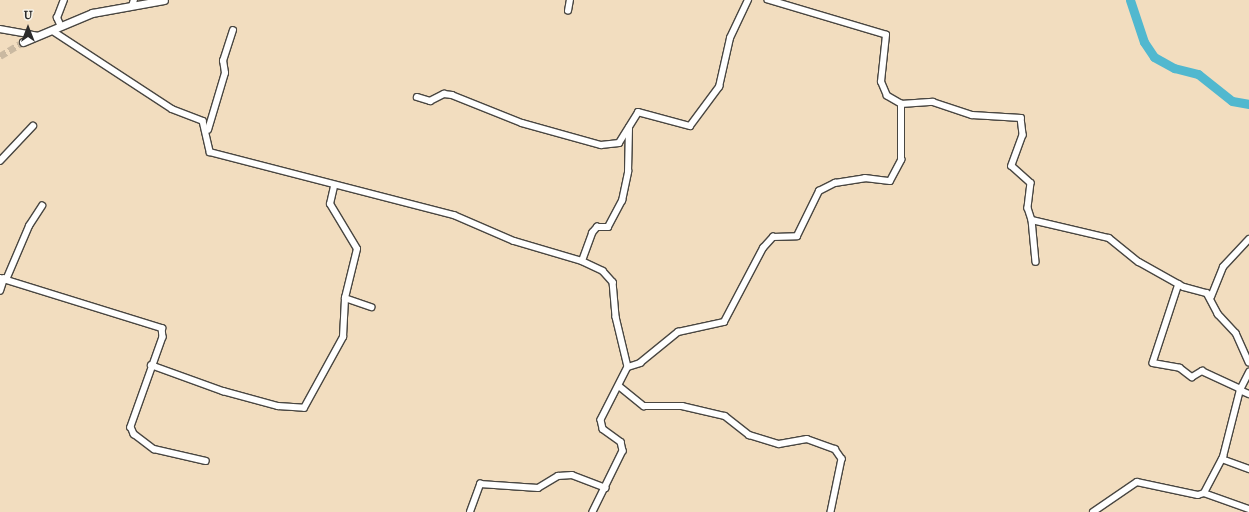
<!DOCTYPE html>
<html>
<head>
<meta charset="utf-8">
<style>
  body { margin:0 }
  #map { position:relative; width:1249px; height:512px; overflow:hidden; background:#f2ddbf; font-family:"IM FELL Great Primer",serif }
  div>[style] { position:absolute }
  .river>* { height:9px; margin:-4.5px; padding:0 4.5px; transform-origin:4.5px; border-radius:4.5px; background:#51b8cf }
  .tertiary-tunnel>* { height:7px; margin-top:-3.5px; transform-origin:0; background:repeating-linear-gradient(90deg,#cab9a1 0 7px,transparent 0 10.5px) }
  .roads { filter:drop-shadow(1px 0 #494641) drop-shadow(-1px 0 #494641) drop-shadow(0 1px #494641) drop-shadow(0 -1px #494641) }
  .minor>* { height:5.5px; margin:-2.75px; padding:0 2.75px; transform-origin:2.75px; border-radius:2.75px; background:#fff }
  .tertiary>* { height:7px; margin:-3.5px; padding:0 3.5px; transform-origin:3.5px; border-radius:3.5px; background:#fff }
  span { translate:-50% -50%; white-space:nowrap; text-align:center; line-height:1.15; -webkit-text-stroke:3px #f7f3e8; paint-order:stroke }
  .north { position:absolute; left:8px; top:8px; width:40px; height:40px; -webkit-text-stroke:3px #f7f3e8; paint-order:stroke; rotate:0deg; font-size:11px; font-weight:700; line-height:16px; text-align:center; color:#2b2b2b }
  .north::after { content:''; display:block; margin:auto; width:14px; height:18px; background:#2b2b2b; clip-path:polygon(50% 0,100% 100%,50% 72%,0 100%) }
</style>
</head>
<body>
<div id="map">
  <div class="river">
    <div style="left:1130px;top:0;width:44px;rotate:71.6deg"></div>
    <div style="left:1144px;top:42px;width:18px;rotate:56deg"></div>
    <div style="left:1154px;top:57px;width:23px;rotate:29deg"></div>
    <div style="left:1174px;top:68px;width:25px;rotate:14deg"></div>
    <div style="left:1198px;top:74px;width:43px;rotate:38.5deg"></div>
    <div style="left:1232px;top:101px;width:17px;rotate:10deg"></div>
  </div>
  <div class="tertiary-tunnel">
    <div style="left:0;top:56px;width:27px;rotate:-31deg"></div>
  </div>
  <div class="roads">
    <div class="minor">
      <div style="left:132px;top:6px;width:6px;rotate:-72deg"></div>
      <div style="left:568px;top:11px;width:11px;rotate:-80deg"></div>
      <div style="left:61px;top:27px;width:10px;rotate:-114deg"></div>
      <div style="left:57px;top:18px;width:19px;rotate:-69deg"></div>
      <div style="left:0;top:29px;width:39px;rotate:10deg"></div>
      <div style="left:53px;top:31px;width:142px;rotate:33.2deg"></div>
      <div style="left:172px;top:109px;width:33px;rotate:21deg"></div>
      <div style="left:203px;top:121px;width:32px;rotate:77deg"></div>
      <div style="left:210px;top:152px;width:252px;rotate:14.5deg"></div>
      <div style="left:454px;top:215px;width:65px;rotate:23.4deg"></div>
      <div style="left:514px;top:241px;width:71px;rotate:16.4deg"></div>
      <div style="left:582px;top:261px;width:30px;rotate:-70deg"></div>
      <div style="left:592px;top:233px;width:8px;rotate:-50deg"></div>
      <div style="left:597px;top:227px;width:11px"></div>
      <div style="left:608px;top:227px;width:30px;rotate:-62deg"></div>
      <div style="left:622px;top:201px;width:30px;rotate:-78deg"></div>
      <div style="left:628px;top:172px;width:44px;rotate:-88.7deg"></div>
      <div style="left:417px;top:97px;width:14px;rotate:17deg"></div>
      <div style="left:430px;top:101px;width:16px;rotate:-27deg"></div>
      <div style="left:444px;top:94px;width:8px;rotate:7deg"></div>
      <div style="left:452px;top:95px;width:75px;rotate:21.8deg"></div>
      <div style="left:522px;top:123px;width:82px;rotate:15.6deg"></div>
      <div style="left:601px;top:145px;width:18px;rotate:-6deg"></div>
      <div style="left:619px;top:143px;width:36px;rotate:-58deg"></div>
      <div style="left:638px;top:112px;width:54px;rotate:15.1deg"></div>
      <div style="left:690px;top:126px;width:49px;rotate:-53.4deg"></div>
      <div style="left:719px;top:87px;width:50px;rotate:-77.3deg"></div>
      <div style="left:730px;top:38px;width:42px;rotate:-64.7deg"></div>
      <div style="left:901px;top:104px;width:32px;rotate:-4deg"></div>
      <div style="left:933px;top:102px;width:41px;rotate:18.4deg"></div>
      <div style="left:972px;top:115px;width:49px;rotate:3.5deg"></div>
      <div style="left:1021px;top:118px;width:17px;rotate:83deg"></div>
      <div style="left:1023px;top:135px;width:33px;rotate:110deg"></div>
      <div style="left:1012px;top:166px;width:25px;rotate:42deg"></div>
      <div style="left:1031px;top:183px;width:25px;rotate:97deg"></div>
      <div style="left:1028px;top:208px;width:13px;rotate:72deg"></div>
      <div style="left:1032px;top:220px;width:79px;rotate:13.2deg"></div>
      <div style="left:1109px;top:238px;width:38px;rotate:39deg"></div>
      <div style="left:1139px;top:262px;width:51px;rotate:29.1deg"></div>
      <div style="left:1184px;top:287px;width:24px;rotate:15deg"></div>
      <div style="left:1207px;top:293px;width:24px;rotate:62deg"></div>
      <div style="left:1218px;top:314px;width:26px;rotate:47deg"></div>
      <div style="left:1236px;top:333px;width:32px;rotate:66deg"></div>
      <div style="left:208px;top:130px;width:59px;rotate:-73.4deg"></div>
      <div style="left:225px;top:73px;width:12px;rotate:-99deg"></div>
      <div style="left:223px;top:61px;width:32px;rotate:-72deg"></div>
      <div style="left:0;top:161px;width:48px;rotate:-46.7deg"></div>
      <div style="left:1032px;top:220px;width:42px;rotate:84.6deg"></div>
      <div style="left:582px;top:261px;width:23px;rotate:25deg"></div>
      <div style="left:603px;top:271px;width:15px;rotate:48deg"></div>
      <div style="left:613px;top:282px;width:35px;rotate:85deg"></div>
      <div style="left:616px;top:317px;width:51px;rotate:76.5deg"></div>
      <div style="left:628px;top:367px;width:59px;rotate:117deg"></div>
      <div style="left:601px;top:420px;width:9px;rotate:77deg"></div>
      <div style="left:603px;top:429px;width:22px;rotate:36deg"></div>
      <div style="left:621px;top:442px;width:9px;rotate:77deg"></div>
      <div style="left:623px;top:451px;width:68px;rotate:116.2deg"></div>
      <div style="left:0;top:278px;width:170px;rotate:17.2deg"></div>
      <div style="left:162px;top:328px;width:9px;rotate:84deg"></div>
      <div style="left:163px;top:337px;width:96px;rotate:109.6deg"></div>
      <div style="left:131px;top:427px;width:8px;rotate:67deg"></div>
      <div style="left:134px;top:434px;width:25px;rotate:37deg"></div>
      <div style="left:154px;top:449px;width:53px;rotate:13deg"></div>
      <div style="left:6px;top:280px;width:59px;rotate:-66.9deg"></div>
      <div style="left:29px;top:226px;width:24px;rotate:-57deg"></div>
      <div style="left:1179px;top:284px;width:83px;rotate:108.2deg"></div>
      <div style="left:1153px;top:363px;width:27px;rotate:10deg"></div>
      <div style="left:1180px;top:368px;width:15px;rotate:37deg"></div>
      <div style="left:1192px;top:377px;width:12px;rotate:-31deg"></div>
      <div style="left:1202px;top:371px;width:43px;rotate:24.8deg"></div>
      <div style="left:0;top:291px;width:13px;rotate:-72deg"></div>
      <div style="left:1211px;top:297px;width:32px;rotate:-68deg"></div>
      <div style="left:1223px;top:267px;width:38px;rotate:-47deg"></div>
      <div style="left:345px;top:298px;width:28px;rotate:19deg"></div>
      <div style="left:151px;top:365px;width:77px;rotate:19.9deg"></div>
      <div style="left:223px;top:391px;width:57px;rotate:15.3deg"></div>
      <div style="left:278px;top:406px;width:26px;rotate:4deg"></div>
      <div style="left:304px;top:408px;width:81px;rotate:-61.2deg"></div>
      <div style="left:343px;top:337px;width:39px;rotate:-87deg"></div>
      <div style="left:345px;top:298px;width:50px;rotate:-76.2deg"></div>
      <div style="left:357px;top:249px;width:52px;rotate:-121deg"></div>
      <div style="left:330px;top:204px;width:17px;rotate:-77deg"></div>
      <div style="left:628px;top:367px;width:13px;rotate:-18deg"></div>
      <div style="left:640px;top:363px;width:49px;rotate:-39.2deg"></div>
      <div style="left:678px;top:332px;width:47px;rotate:-12.3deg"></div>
      <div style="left:724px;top:322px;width:84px;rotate:-62.2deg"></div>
      <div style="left:763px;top:248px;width:15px;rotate:-48deg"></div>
      <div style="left:773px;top:237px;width:24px;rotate:-2deg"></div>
      <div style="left:797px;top:236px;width:50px;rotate:-63.9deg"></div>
      <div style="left:819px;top:191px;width:18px;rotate:-27deg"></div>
      <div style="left:835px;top:183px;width:30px;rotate:-9deg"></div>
      <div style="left:865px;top:178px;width:25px;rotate:7deg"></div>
      <div style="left:890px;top:181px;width:24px;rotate:-62deg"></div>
      <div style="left:901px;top:160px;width:56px;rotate:-90deg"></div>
      <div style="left:901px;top:104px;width:16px;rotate:-150deg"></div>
      <div style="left:887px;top:96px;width:15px;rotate:-113deg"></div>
      <div style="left:881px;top:82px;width:47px;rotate:-83.9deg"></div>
      <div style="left:886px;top:35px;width:123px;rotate:-163.5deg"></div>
      <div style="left:619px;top:386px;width:32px;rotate:39deg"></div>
      <div style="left:644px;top:406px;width:38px"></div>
      <div style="left:682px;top:406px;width:44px;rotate:13.1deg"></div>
      <div style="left:725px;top:416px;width:31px;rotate:38deg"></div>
      <div style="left:749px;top:435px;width:31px;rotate:17deg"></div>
      <div style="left:779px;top:444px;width:28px;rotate:-10deg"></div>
      <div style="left:807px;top:439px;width:30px;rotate:20deg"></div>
      <div style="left:835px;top:449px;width:12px;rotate:55deg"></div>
      <div style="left:842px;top:459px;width:54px;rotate:101.7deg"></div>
      <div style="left:1240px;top:390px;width:10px;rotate:24deg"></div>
      <div style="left:1222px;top:459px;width:29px;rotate:20deg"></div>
      <div style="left:1204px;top:493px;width:48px;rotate:19.6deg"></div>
      <div style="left:470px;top:512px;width:30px;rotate:-70deg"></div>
      <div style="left:480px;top:484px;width:58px;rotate:3.9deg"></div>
      <div style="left:538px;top:488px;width:23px;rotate:-31deg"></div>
      <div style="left:558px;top:476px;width:14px;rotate:-4deg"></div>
      <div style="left:572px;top:475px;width:36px;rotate:21deg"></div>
      <div style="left:1093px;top:512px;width:53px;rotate:-34.3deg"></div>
      <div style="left:1137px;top:482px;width:62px;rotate:12deg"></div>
      <div style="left:1198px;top:495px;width:6px;rotate:-18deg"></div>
      <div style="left:1204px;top:493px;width:41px;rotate:-62.2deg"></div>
      <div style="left:1223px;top:457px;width:69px;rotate:-75.8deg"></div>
      <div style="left:1240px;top:390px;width:20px;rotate:-63deg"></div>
    </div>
    <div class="tertiary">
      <div style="left:23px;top:42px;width:75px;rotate:-22.8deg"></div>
      <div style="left:92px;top:13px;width:73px;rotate:-10.2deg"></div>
    </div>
  </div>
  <div class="north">U</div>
</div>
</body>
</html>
